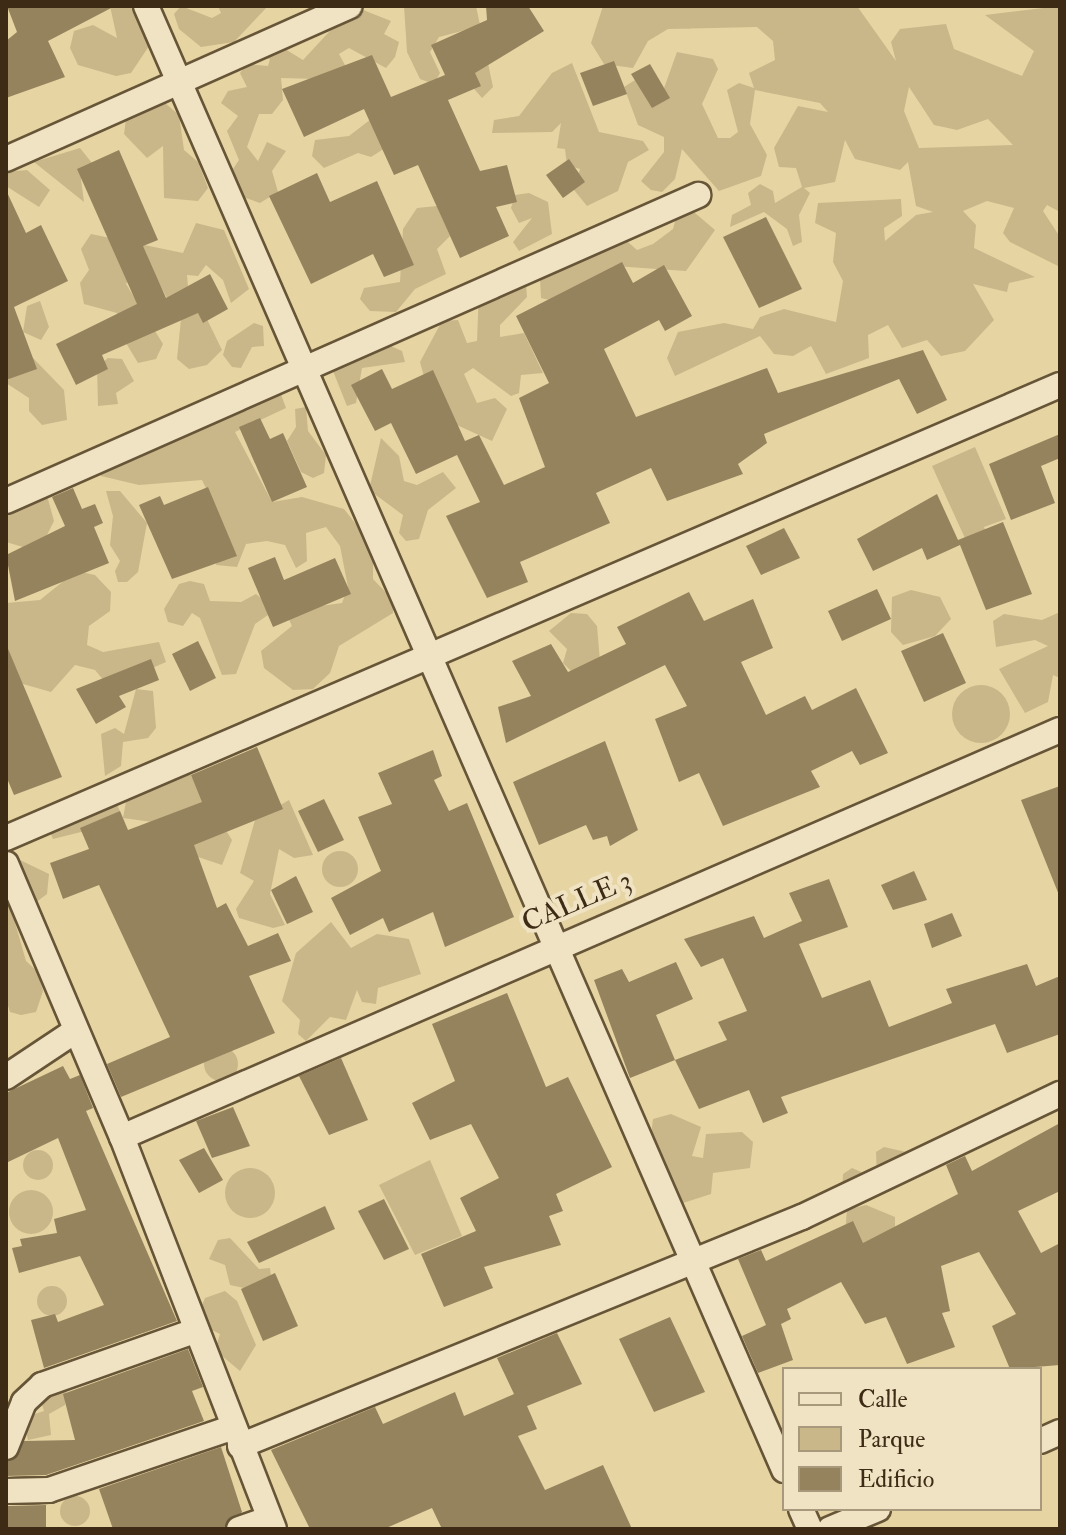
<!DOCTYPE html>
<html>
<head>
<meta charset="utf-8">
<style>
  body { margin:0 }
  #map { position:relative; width:1066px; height:1535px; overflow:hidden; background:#e6d4a2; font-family:"IM FELL Double Pica",serif }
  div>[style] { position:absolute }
  .green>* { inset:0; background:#c9b78a }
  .round { border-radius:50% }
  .building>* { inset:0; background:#95835e }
  .roads { filter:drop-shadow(2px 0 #675538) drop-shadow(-2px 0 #675538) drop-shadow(0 2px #675538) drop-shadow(0 -2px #675538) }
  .minor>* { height:24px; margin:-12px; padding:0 12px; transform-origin:12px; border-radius:12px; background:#efe3c3 }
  span { translate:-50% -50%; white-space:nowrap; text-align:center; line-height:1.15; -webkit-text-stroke:8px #efe3c3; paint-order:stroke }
  .street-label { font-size:28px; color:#3d2b15 }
  .frame { position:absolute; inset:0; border:8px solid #3d2b15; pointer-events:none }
  .legend { position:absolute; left:782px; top:1367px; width:260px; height:144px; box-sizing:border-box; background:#efe3c3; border:2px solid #a8997d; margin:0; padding:10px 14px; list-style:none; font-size:24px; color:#3d2b15 }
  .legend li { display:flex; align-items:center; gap:16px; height:40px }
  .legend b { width:40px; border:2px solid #a8997d }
</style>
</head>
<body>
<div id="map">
  <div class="green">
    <div style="clip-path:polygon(110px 6px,132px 6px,151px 43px,131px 73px,116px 76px,78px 65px,70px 48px,74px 31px,93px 25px,117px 38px)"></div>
    <div style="clip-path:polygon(181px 6px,212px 18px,221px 13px,218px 6px,268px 6px,234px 42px,201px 47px,179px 29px,174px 14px)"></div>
    <div style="clip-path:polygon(353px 6px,391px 21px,384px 34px,399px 42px,395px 57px,386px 68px,349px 48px,339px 54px,353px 80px,281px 78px,283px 100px,272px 114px,259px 114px,247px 147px,258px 161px,267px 142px,286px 151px,272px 171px,278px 192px,260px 203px,240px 196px,233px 169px,239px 160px,227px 131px,238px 116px,221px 103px,228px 91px,247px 87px,240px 73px,247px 64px,268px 66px,270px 59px,262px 57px,280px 46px,303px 60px)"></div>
    <div style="clip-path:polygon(404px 6px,476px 6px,493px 87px,482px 98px,470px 84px,466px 30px,439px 37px,430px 52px,440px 73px,434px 84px,420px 79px,407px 52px)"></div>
    <div style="clip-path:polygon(evenodd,603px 6px,857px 6px,896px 61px,891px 42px,900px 29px,946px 24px,954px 49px,1022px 76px,1034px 51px,985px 15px,1060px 6px,1060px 212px,1047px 205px,1043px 211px,1060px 237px,1060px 267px,1010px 242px,1003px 233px,1014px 208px,987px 201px,963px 211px,976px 225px,974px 248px,1035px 277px,1009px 283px,1007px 292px,973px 284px,994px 320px,965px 351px,941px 356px,927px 340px,902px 348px,888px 325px,868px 335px,869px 358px,826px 374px,811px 346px,793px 356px,774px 354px,760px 336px,675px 376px,667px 358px,678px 332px,724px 323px,753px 329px,760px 317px,784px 309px,836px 322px,843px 281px,833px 262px,836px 233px,815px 223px,818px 203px,901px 199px,902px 216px,884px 228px,885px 241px,916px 215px,933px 212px,916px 206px,908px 162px,900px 170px,855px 159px,845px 140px,835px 182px,804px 188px,810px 193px,799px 215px,802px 242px,793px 246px,787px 229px,764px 212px,730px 227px,732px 215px,751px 205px,748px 193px,760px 184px,773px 191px,775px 203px,802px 187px,796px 168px,779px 167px,774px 148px,798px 106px,828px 112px,820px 103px,755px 90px,750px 124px,767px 155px,761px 176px,719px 191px,682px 149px,675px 179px,662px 192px,651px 190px,641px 181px,664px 152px,664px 137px,638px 125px,624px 87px,635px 80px,663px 91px,677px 52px,713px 59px,718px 69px,702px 104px,718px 138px,730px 138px,738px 132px,727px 90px,739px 83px,754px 88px,749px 73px,775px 60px,773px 41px,757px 27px,668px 29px,648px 41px,633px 68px,604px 64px,591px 43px,603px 6px,909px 87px,934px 125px,957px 130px,988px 119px,1013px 145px,919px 148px,904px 111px,909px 87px)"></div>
    <div style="clip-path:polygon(572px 63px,599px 132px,643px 141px,649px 150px,628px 162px,618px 191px,587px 206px,574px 190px,580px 169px,567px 165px,565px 149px,557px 148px,561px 123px,552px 132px,492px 133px,494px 120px,519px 116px,552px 73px)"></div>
    <div style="clip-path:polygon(165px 103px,179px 115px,184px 150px,198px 162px,208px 188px,198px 201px,164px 198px,163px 146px,147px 158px,124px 134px,126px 119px)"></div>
    <div style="clip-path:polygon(375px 116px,396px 141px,371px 157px,358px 153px,324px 168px,312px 156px,315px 140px,349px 136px)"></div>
    <div style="clip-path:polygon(80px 148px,92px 163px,81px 179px,84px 202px,34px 162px)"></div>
    <div style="clip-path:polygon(27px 170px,50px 190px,39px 207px,6px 186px,6px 172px)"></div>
    <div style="clip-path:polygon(529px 193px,548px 202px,552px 234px,519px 251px,513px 242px,532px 218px,519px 223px,511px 208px,515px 195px)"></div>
    <div style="clip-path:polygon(437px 206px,450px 236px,437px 249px,446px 274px,415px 289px,396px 312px,370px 311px,360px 299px,364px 288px,400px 282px,403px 229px,417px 208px)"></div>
    <div style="clip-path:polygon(695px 213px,715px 230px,686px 271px,614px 266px,563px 303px,541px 298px,540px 279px,621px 236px,637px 250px,653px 244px,673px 229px,677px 214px)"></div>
    <div style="clip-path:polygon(196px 223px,224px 230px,249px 289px,231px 303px,223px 280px,206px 265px,198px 276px,187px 275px,189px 298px,170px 304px,157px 279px,137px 267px,126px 284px,163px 344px,156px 359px,138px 363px,117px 328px,117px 313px,84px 304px,80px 283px,89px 270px,81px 249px,91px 234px,183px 253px)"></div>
    <div style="clip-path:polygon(508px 283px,526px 284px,527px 297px,500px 325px,500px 337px,524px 333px,543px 373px,521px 375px,519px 393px,511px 396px,473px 368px,464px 374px,477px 403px,495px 398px,507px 409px,492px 441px,448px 421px,448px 403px,425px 380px,420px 362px,442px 321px,458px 320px,467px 343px,477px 341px,479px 290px)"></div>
    <div style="clip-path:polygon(40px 301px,49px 327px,41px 340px,23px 332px,27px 306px)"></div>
    <div style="clip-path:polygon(203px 311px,222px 350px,207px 365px,189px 369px,177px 359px,181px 319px)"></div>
    <div style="clip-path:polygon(254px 323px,263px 326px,264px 346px,252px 347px,241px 368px,232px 367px,223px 355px,227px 341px)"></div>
    <div style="clip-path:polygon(375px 339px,402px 351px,405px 362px,362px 368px,356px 403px,347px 406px,333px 371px,341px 356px)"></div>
    <div style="clip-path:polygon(33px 358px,64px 390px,67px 420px,42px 425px,29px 411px,29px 398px,6px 383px,20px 362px)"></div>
    <div style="clip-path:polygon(108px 358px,122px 359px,134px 381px,116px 393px,118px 404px,98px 406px,97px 367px)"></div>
    <div style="clip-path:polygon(279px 389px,286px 408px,235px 432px,272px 502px,302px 497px,344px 509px,373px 546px,373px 579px,393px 600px,393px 613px,339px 646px,330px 673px,313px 689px,293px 690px,264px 668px,261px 651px,292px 626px,285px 611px,342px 603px,348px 587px,340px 546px,326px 527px,306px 533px,307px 561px,296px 568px,285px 545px,267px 541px,246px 544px,237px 567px,216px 565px,223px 524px,202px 480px,139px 485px,101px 476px,100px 464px)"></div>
    <div style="clip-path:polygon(306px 407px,308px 431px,326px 455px,324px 473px,313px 478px,301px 472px,287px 441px,296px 427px,295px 409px)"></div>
    <div style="clip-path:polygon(381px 438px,399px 456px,404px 481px,417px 485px,443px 472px,456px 488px,428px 510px,419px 539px,406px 541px,399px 533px,403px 515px,369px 490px)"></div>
    <div style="clip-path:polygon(975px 447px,1006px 519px,984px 527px,989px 540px,969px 547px,932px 466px)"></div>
    <div style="clip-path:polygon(106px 491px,120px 491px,147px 523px,138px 572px,127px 582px,118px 582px,115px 571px,120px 561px,110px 545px,113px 516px)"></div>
    <div style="clip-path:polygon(6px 493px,48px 499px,54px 521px,47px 535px,23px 547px,6px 542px)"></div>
    <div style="clip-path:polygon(76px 571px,95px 575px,111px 592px,110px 611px,89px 626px,87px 645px,103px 652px,159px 642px,166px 662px,109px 687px,95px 670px,75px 665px,51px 692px,23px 684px,6px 662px,6px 603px,40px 600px)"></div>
    <div style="clip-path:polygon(190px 581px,204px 584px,210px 601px,241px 602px,256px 594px,266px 602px,268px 615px,255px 624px,236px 674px,222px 675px,200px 618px,192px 613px,183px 626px,168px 622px,164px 609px,179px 584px)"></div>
    <div style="clip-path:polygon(911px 590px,940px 597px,951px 619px,935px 636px,903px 645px,891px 632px,892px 597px)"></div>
    <div style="clip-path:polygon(1060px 612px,1060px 678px,1053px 675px,1048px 702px,1025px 713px,999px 669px,1048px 646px,1035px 640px,996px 647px,993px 621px,1004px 614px,1042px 620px)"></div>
    <div style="clip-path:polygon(571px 613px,587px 614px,597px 626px,600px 661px,574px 674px,563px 663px,567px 649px,549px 631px)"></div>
    <div class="round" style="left:952px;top:685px;width:58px;height:58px"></div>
    <div style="clip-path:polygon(136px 689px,153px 691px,156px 728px,148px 738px,123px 742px,121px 766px,105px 776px,101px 734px,115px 728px,124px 734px)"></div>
    <div style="clip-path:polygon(190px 774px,232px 840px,222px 865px,198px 857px,174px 825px,123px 818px,128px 791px)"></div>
    <div style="clip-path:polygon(289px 800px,313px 855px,294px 858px,279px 849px,270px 894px,285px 925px,273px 928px,239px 918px,236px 909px,254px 881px,240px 873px,255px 820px)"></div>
    <div style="clip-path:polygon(116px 803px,120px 811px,85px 831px,53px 839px,49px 829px)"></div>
    <div class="round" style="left:322px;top:851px;width:36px;height:36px"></div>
    <div style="clip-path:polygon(20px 860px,49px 874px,47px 894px,31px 906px,6px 891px,26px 961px,38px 972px,43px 991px,36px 1012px,21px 1015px,10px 1012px,6px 999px,6px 889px,7px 869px)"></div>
    <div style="clip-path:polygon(331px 922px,351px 948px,377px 934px,409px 939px,421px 974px,378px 988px,376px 1004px,362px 1002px,357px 990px,346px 1020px,330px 1017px,306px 1041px,298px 1034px,300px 1020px,282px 1001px,296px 953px)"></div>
    <div class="round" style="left:204px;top:1047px;width:34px;height:34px"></div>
    <div style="clip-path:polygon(671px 1114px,701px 1127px,692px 1156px,703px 1158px,706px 1134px,742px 1132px,753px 1142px,750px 1168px,713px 1173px,711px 1194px,683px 1203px,670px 1197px,665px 1160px,650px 1143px,653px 1119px)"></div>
    <div style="clip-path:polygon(884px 1147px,933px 1158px,933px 1170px,893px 1187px,842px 1194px,843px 1174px,852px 1168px,877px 1179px,876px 1152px)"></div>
    <div class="round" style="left:23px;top:1150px;width:30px;height:30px"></div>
    <div style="clip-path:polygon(430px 1160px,462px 1236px,415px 1255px,379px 1185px)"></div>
    <div class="round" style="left:225px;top:1168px;width:50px;height:50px"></div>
    <div class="round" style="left:9px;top:1190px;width:44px;height:44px"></div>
    <div style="clip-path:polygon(866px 1205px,895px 1217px,895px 1230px,876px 1250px,845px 1233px,847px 1210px)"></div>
    <div style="clip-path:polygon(230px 1238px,259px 1269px,270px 1268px,271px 1276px,244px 1288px,230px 1285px,225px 1265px,209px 1259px,218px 1240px)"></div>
    <div class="round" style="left:37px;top:1286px;width:30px;height:30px"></div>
    <div style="clip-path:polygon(225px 1291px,237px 1301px,256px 1345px,240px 1371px,215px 1350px,220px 1334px,206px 1327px,200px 1310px,205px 1298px)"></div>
    <div style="clip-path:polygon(67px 1386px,65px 1405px,49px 1414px,51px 1435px,28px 1440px,23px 1418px,44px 1411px,37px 1388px)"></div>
    <div class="round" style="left:60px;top:1496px;width:30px;height:30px"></div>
  </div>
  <div class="building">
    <div style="clip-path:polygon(7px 6px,115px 6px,48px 41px,65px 77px,6px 98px,6px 41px,17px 32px)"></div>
    <div style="clip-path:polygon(486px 6px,528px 6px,544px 31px,475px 73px,481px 86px,448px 100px,480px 171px,507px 165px,517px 202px,496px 207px,509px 236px,460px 258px,418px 165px,394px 175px,364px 109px,304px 137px,282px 89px,372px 55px,391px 97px,445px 75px,431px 45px,487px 20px)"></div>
    <div style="clip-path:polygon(614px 61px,627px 94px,593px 106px,580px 73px)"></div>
    <div style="clip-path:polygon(650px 64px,670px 98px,652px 108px,631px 74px)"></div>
    <div style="clip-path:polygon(119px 150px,158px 240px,143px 246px,166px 298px,210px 274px,228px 309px,203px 323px,198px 313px,102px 355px,108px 369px,76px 385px,56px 344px,137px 304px,77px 169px)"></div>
    <div style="clip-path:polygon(569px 159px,585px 182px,563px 198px,546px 175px)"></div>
    <div style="clip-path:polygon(317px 173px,330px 202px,377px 181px,414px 265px,384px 277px,373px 254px,311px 284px,269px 196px)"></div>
    <div style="clip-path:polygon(6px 190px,26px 233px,41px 225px,68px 281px,14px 307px,37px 369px,6px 380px)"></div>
    <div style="clip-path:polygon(766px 217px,802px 289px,759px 308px,723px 237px)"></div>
    <div style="clip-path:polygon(622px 262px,633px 283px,664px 265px,692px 316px,665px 331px,659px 320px,604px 349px,636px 417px,767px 368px,778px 393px,923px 350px,947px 400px,917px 414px,899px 379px,764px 434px,767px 443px,738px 464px,743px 474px,667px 501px,651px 468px,596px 493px,610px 523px,520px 562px,528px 582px,487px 598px,446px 516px,480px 502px,457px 455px,416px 474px,391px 423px,375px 431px,351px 385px,382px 369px,392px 389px,433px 370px,465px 441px,479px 435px,504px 485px,545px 467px,519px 398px,549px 383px,516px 316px)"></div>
    <div style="clip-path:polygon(260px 418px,270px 439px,283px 433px,307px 487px,272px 502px,239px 427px)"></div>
    <div style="clip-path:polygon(1060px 434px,1060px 458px,1041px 466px,1055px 503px,1011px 520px,989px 464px)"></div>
    <div style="clip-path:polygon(208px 487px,237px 556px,172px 579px,139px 505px,160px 496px,164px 505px)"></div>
    <div style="clip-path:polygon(73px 488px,82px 509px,95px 504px,103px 523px,94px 527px,109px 563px,15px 601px,6px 555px,65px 526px,52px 497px)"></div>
    <div style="clip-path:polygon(937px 494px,958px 540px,1003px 522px,1032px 594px,986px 610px,960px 545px,927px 560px,922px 548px,873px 571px,857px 539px)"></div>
    <div style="clip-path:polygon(784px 528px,800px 558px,761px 575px,746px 546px)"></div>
    <div style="clip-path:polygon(275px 557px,284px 580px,335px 558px,351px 594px,273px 627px,248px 568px)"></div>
    <div style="clip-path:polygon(877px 589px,891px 619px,842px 641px,828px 611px)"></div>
    <div style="clip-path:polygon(689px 592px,704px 621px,753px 599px,773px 648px,741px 662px,766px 715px,805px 696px,812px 710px,856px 688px,888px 753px,860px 765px,852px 751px,811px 771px,820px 787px,723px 826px,699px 773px,679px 782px,655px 719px,687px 706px,665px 665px,506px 743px,498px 707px,531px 696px,512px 661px,551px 644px,568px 672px,626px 644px,617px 627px)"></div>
    <div style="clip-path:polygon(943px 633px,966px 683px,924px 702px,901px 651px)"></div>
    <div style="clip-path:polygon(198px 641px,216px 678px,190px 691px,172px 654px)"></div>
    <div style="clip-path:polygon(6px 644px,62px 777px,14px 795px,6px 776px)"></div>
    <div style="clip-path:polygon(151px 659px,159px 680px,119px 696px,126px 707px,96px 724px,76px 689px)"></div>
    <div style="clip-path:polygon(605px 741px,638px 830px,610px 846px,607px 836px,593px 840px,586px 825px,539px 845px,513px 782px)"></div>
    <div style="clip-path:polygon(257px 747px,283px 809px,194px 845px,217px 908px,226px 903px,248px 946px,278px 933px,291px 961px,249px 976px,275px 1033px,121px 1097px,107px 1064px,170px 1037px,99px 885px,63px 899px,50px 863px,89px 849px,80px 828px,120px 811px,128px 830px,202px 802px,191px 775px)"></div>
    <div style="clip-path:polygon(433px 750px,442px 776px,434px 780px,449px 811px,467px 803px,514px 917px,445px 947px,433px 912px,389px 932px,383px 918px,350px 935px,331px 898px,381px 871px,358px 817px,392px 804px,378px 773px)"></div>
    <div style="clip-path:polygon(1060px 786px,1060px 895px,1059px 895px,1021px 800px)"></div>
    <div style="clip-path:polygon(324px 799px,344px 840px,318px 852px,298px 811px)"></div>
    <div style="clip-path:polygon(914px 871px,927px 900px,893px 910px,881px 885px)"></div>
    <div style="clip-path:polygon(296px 876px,313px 912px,287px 924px,271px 890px)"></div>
    <div style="clip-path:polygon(829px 879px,848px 927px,799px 944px,822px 998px,870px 980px,889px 1027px,952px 1003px,946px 989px,1027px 964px,1036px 986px,1060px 976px,1060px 1034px,1007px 1053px,995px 1024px,781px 1097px,788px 1113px,763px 1123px,749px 1090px,699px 1109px,675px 1060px,630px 1078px,594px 980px,622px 969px,629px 982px,676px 962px,693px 999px,656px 1015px,675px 1060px,727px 1040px,718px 1022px,747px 1011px,723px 958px,701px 967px,684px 939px,754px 916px,764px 938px,802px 921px,789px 893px)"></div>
    <div style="clip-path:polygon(952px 913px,962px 936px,932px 948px,924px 924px)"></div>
    <div style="clip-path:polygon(507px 993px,546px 1087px,568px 1077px,612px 1167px,556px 1194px,563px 1211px,549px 1216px,561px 1245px,484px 1267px,493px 1288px,444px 1307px,421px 1254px,476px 1231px,460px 1198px,499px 1178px,471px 1124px,430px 1140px,412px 1103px,455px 1081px,432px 1024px)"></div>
    <div style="clip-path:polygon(341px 1058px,368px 1120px,329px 1135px,299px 1076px)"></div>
    <div style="clip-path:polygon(63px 1066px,70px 1079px,80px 1075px,93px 1108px,86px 1111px,177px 1321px,44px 1368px,31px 1320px,55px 1314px,58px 1322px,104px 1305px,80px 1256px,19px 1273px,12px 1248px,22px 1246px,20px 1239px,57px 1233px,54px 1219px,86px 1210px,58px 1138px,6px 1163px,6px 1093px)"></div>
    <div style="clip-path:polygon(233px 1107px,250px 1146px,212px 1158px,196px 1121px)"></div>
    <div style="clip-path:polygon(1060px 1123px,1060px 1191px,1018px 1211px,1041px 1253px,1060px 1243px,1060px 1365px,1010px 1369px,992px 1326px,1016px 1314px,979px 1252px,941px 1266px,950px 1311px,942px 1313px,955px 1347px,907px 1364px,886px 1317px,865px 1324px,841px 1282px,787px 1309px,791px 1319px,781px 1324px,793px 1360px,758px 1373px,742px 1336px,766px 1325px,738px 1259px,761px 1250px,766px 1261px,853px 1221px,863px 1243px,958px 1194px,946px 1165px,965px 1156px,972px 1171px)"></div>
    <div style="clip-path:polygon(204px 1148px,223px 1180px,199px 1193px,179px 1160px)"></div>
    <div style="clip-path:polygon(384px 1199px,409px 1249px,384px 1260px,358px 1211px)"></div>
    <div style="clip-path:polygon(325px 1206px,335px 1229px,259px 1263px,247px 1242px)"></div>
    <div style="clip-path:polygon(275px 1273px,298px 1326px,263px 1341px,241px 1289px)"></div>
    <div style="clip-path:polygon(670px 1317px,705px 1392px,654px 1412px,619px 1339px)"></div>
    <div style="clip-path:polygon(557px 1333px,582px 1384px,527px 1406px,537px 1429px,518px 1436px,545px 1490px,603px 1465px,632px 1529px,442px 1529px,432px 1508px,384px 1529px,310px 1529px,271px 1450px,375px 1407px,383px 1424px,455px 1392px,464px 1416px,514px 1394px,497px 1358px)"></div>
    <div style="clip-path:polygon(188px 1349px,203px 1387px,192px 1391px,204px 1421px,46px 1475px,6px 1476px,6px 1462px,24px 1441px,75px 1440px,63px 1394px)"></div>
    <div style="clip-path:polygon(221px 1447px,242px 1512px,224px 1528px,113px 1529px,99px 1489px)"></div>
    <div style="clip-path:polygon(46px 1505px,46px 1529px,6px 1529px,8px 1506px)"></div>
  </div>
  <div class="roads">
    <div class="minor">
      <div style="left:146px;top:6px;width:1597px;rotate:66.45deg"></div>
      <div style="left:6px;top:159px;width:376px;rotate:-24deg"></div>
      <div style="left:6px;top:501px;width:757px;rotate:-23.85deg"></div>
      <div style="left:6px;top:838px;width:1147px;rotate:-23.26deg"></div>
      <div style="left:6px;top:864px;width:297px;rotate:67deg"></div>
      <div style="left:122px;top:1137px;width:420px;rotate:68.8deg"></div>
      <div style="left:6px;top:1077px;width:79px;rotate:-33.7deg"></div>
      <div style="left:122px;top:1137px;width:1022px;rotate:-23.46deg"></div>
      <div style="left:1040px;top:1441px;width:22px;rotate:-24deg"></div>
      <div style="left:240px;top:1446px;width:607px;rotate:-22.17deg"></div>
      <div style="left:802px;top:1217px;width:286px;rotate:-25.5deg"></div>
      <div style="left:6px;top:1447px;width:48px;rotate:-68.2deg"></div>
      <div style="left:24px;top:1402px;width:25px;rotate:-43deg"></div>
      <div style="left:42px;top:1385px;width:164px;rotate:-19.5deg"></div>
      <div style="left:6px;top:1491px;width:43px;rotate:-1.3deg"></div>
      <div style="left:49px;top:1490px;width:195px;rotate:-18.8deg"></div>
      <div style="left:801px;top:1509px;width:22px;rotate:66deg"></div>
      <div style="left:239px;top:1529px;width:31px;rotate:-19deg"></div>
      <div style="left:830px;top:1529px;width:52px;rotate:-22.6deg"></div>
    </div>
  </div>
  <div class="street-label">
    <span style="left:577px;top:902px;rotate:-23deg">CALLE 3</span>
  </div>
  <div class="frame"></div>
  <ul class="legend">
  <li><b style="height:10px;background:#efe3c3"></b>Calle</li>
  <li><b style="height:22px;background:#c9b78a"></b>Parque</li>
  <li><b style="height:22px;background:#95835e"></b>Edificio</li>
  </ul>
</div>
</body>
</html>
